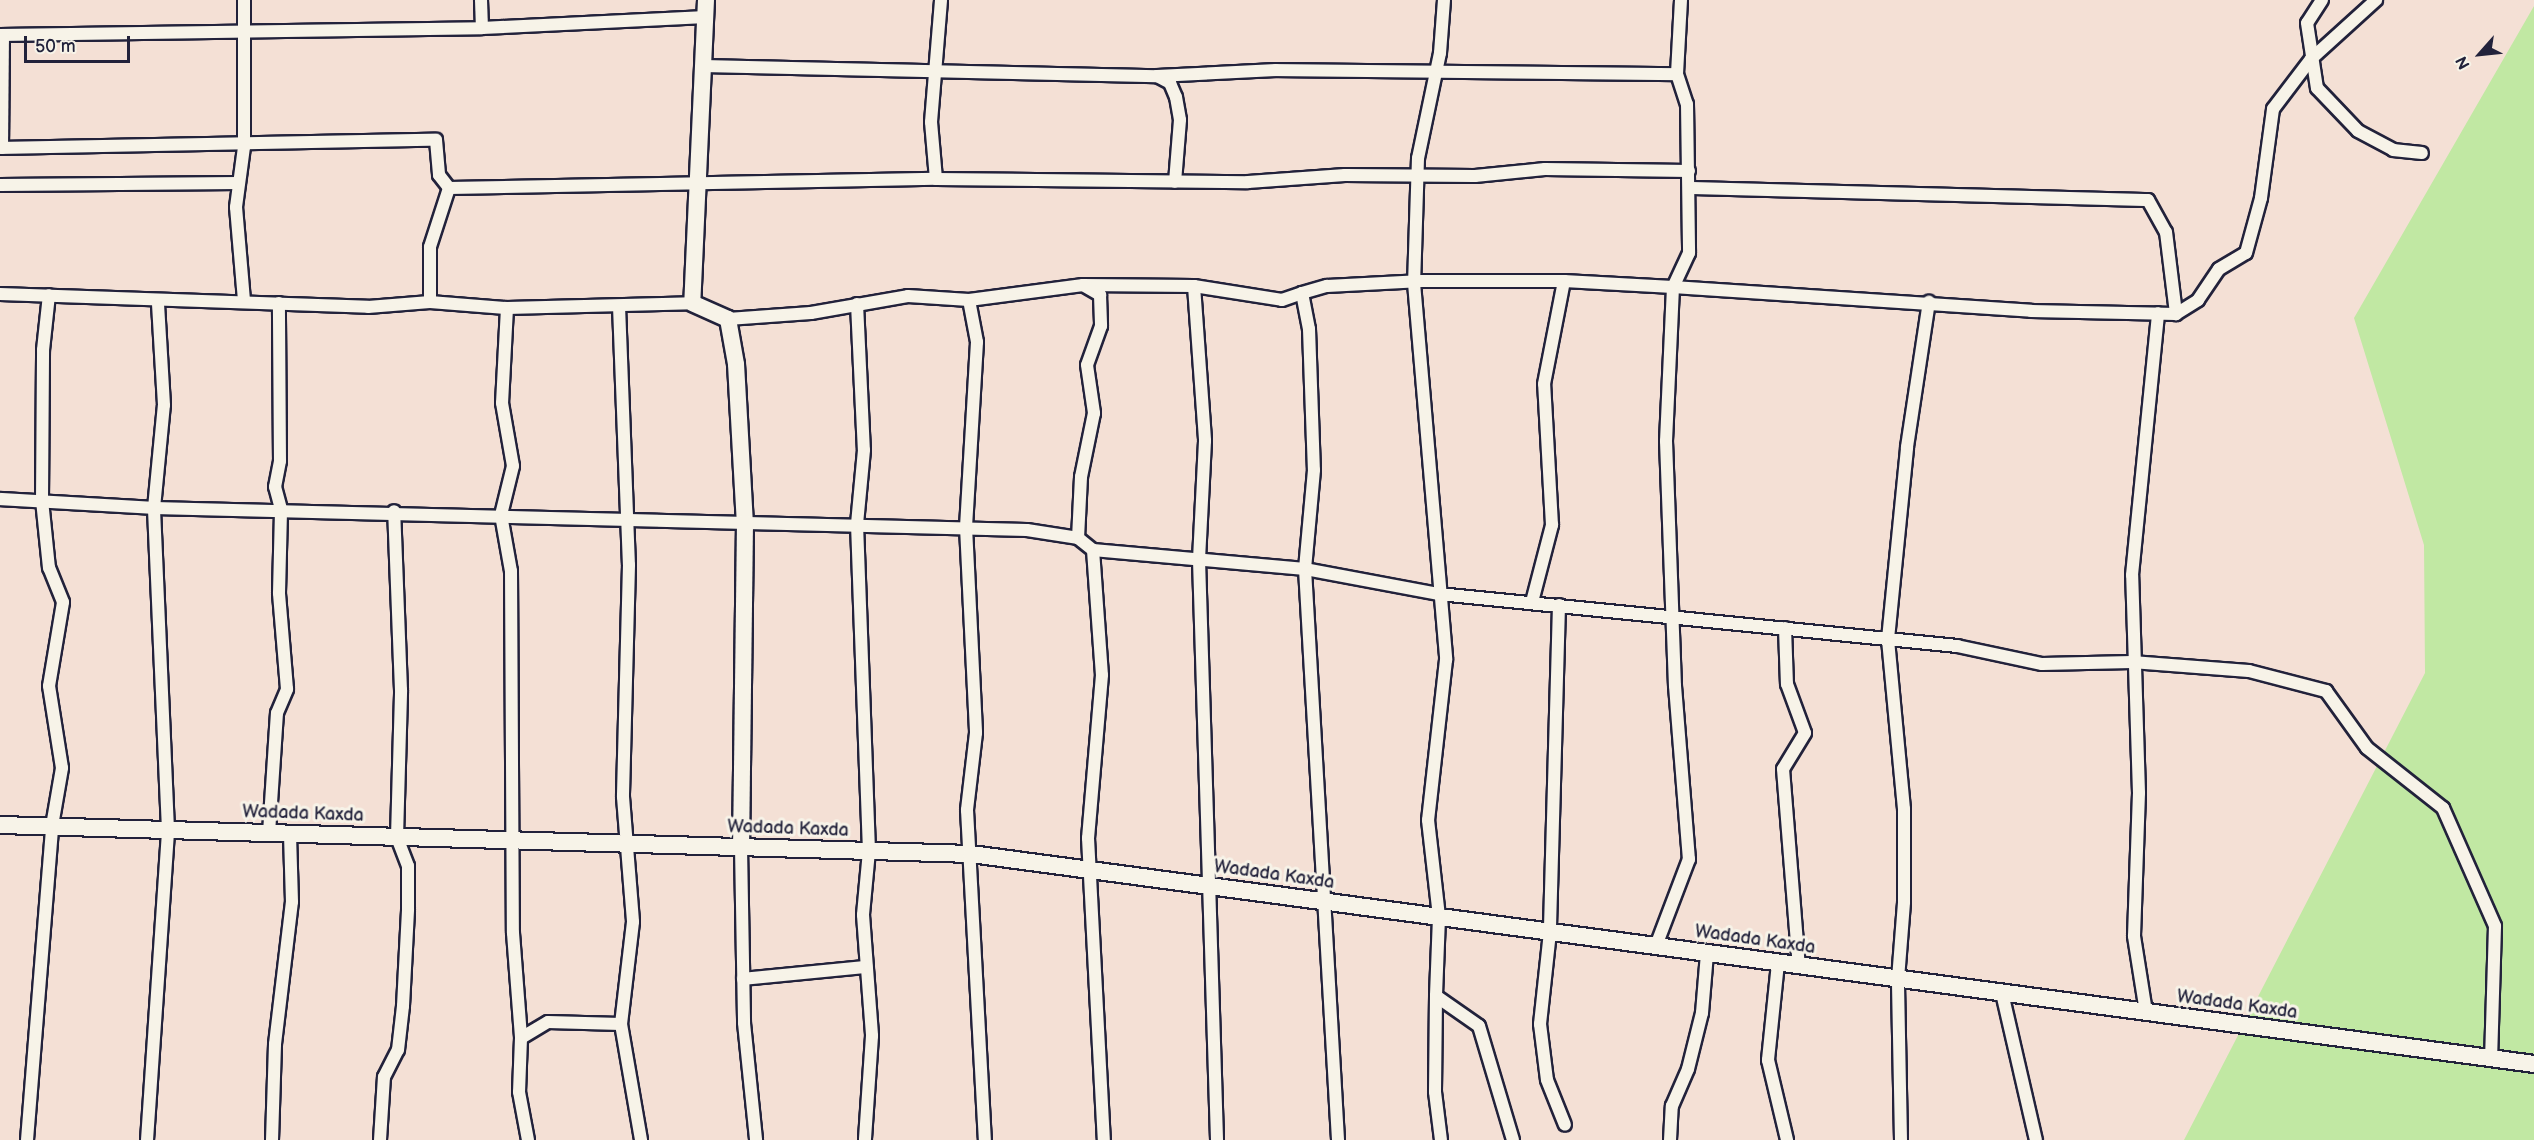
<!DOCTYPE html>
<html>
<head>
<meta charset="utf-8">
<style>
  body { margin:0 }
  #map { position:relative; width:2534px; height:1140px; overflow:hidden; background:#f4e0d5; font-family:"Balsamiq Sans",sans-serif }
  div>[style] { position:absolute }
  .green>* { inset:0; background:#c1e8a3 }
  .roads { filter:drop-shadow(2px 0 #22223b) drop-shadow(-2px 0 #22223b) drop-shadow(0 2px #22223b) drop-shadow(0 -2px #22223b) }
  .street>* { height:12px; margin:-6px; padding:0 6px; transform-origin:6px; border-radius:6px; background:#f7f3e8 }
  .secondary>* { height:16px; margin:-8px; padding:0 8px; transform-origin:8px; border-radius:8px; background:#f7f3e8 }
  span { translate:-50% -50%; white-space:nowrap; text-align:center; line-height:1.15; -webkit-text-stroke:6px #f7f3e8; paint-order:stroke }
  .street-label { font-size:18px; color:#22223b }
  .north { position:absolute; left:2450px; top:24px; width:60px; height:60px; -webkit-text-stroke:4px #f7f3e8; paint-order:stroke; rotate:243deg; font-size:16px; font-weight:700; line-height:24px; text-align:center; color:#22223b }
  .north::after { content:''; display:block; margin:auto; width:21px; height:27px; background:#22223b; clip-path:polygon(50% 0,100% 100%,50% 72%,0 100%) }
  .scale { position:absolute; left:24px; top:36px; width:106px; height:27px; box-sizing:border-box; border:3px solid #22223b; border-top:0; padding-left:8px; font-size:18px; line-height:21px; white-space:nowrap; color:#22223b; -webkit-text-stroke:4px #f7f3e8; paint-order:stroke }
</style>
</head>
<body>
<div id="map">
  <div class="green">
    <div style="clip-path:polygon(2534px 6px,2534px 1140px,2184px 1140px,2425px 673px,2424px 545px,2354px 318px)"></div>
  </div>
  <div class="roads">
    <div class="street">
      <div style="left:244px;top:0;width:147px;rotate:90deg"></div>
      <div style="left:244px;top:147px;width:61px;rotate:97.6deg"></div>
      <div style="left:236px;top:207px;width:94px;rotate:85.1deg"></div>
      <div style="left:481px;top:0;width:28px;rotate:88deg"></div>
      <div style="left:1444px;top:0;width:53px;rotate:94.3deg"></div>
      <div style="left:1440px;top:53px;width:107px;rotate:101.8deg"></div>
      <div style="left:1418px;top:158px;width:125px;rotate:91.8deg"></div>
      <div style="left:1414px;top:283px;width:378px;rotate:85.1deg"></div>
      <div style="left:1446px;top:660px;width:161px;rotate:96.4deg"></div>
      <div style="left:1428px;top:820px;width:98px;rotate:83.5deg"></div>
      <div style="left:1439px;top:917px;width:79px;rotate:92.2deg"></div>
      <div style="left:1436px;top:996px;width:52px;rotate:34.9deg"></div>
      <div style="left:1479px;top:1026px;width:119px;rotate:73.4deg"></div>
      <div style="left:1681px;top:0;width:74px;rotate:93.1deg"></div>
      <div style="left:1677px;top:74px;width:32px;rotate:72deg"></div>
      <div style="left:1687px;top:104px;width:149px;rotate:89.2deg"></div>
      <div style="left:1689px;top:253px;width:38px;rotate:115deg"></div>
      <div style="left:1673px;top:287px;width:359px;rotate:3.8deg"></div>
      <div style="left:2031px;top:311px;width:145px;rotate:1.2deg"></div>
      <div style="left:2176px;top:314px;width:26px;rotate:-32deg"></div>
      <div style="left:2198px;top:300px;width:37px;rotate:-56deg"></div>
      <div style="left:2219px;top:269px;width:31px;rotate:-31deg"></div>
      <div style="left:2246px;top:253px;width:57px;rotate:-74.7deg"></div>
      <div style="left:2261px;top:198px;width:90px;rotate:-82.3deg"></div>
      <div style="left:2273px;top:109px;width:63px;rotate:-52.8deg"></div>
      <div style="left:2311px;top:59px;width:88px;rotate:-42.2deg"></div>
      <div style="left:2322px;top:0;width:27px;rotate:123deg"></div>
      <div style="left:2307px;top:23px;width:66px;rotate:81.3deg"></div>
      <div style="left:2317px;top:88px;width:59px;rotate:46.4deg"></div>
      <div style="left:2358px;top:131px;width:40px;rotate:28deg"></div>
      <div style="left:2393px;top:150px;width:29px;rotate:6deg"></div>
      <div style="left:0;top:35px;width:482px;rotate:-0.8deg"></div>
      <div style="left:482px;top:28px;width:224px;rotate:-2.8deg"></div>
      <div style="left:703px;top:66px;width:454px;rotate:1.3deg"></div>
      <div style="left:1157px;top:76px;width:15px;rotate:28deg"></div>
      <div style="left:1170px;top:83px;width:15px;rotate:67deg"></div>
      <div style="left:1176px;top:97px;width:23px;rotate:80deg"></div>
      <div style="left:1180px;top:120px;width:62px;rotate:94.6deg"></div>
      <div style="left:1157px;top:76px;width:119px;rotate:-2.9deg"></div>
      <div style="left:1276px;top:70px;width:401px;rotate:0.6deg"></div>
      <div style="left:0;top:148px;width:436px;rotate:-1.1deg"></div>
      <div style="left:436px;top:140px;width:35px;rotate:85deg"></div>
      <div style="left:439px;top:175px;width:16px;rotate:52deg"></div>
      <div style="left:449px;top:188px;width:62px;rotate:107.9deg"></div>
      <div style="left:430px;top:247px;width:55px;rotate:90deg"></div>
      <div style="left:2px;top:148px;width:113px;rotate:-89.5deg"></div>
      <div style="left:936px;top:179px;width:57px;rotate:-95deg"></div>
      <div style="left:931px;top:122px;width:122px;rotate:-85.3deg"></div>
      <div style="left:0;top:185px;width:239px;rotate:-0.5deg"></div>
      <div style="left:449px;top:188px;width:487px;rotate:-1.1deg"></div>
      <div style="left:936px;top:179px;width:312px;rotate:0.6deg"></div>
      <div style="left:1248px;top:182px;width:97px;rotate:-4.1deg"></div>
      <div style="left:1345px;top:175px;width:130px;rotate:0.4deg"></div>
      <div style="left:1475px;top:176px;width:70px;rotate:-5.7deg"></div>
      <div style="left:1545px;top:169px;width:144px;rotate:0.8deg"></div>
      <div style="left:1689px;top:188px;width:459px;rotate:1.5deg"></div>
      <div style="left:2148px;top:200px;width:37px;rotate:61deg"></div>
      <div style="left:2166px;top:232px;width:83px;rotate:83deg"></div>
      <div style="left:1083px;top:285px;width:111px;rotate:0.5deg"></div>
      <div style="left:1194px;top:286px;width:89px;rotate:9deg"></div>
      <div style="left:1282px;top:300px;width:21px;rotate:-19deg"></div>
      <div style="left:1302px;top:293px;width:37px;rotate:79deg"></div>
      <div style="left:1309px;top:329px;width:141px;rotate:88deg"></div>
      <div style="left:1314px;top:470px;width:99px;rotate:95.2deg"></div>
      <div style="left:1305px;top:569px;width:572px;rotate:86.69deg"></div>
      <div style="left:1194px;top:286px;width:155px;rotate:85.9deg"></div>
      <div style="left:1205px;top:441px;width:119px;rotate:92.9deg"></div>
      <div style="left:1199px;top:560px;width:580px;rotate:88.22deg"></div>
      <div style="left:1302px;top:293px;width:26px;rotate:-16deg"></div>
      <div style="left:1327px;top:286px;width:95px;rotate:-3deg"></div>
      <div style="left:1422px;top:281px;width:142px"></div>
      <div style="left:1564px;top:281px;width:109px;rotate:3.2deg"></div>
      <div style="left:1673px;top:287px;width:154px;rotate:92.6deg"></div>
      <div style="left:1666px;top:441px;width:245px;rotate:87.9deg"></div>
      <div style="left:1675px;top:686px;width:174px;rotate:85.4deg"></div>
      <div style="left:1689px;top:859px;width:93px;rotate:110.8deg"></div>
      <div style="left:0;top:294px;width:368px;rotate:2deg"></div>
      <div style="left:368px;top:307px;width:62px;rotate:-4.6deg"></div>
      <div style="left:430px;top:302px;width:77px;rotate:4.5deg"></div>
      <div style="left:507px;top:308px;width:185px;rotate:-1.5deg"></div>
      <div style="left:969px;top:300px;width:43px;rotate:79.2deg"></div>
      <div style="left:977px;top:342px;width:185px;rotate:93.4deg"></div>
      <div style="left:966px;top:527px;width:206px;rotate:87.2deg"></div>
      <div style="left:976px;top:733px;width:78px;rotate:96.7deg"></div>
      <div style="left:967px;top:810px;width:330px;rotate:86.9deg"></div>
      <div style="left:857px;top:304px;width:146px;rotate:87.3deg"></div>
      <div style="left:864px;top:450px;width:74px;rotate:95.4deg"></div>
      <div style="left:857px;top:524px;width:327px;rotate:87.9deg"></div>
      <div style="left:869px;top:851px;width:64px;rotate:95.4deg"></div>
      <div style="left:863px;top:915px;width:121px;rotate:85.7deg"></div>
      <div style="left:872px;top:1036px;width:104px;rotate:93.9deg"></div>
      <div style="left:619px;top:306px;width:259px;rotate:87.8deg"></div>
      <div style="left:629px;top:565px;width:232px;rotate:91.5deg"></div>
      <div style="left:623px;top:797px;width:125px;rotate:85.4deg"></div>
      <div style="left:633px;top:922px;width:103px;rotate:96.7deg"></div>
      <div style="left:621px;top:1024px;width:118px;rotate:80.2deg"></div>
      <div style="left:507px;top:308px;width:95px;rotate:93deg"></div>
      <div style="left:502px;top:403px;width:64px;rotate:80.1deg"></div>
      <div style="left:513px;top:466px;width:50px;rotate:103.8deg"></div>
      <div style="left:501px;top:515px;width:57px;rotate:79.9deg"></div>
      <div style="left:511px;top:571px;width:362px;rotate:89.7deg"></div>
      <div style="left:513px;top:933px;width:105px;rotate:85.6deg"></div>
      <div style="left:521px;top:1038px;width:54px;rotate:92.1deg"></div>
      <div style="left:519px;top:1092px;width:49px;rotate:79.4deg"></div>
      <div style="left:728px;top:319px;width:83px;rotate:-4.1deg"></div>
      <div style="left:811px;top:313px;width:98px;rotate:-9.9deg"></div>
      <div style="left:908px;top:296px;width:61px;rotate:3.8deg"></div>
      <div style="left:969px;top:300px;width:115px;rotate:-7.5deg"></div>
      <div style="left:1083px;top:285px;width:20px;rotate:30deg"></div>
      <div style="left:1100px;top:295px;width:31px;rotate:88deg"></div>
      <div style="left:1101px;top:326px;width:41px;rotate:109.7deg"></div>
      <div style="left:1087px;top:365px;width:49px;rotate:81.7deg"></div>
      <div style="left:1094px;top:413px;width:65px;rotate:101.5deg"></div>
      <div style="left:1081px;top:477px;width:61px;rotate:92.8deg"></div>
      <div style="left:0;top:499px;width:154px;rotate:3.3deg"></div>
      <div style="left:154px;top:508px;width:873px;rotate:1.44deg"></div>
      <div style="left:1027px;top:530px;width:52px;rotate:8.9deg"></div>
      <div style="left:1078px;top:538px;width:19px;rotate:39deg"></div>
      <div style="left:1093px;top:550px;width:213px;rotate:5.1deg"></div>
      <div style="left:1305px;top:569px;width:136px;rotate:10.6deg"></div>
      <div style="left:1439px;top:594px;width:521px;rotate:5.73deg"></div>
      <div style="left:1957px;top:646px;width:87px;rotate:12deg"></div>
      <div style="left:2042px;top:664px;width:90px;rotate:-1.3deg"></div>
      <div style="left:2132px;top:662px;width:117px;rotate:4.4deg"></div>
      <div style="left:2249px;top:671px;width:80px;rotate:14.6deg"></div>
      <div style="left:2326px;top:691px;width:70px;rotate:54.3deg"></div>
      <div style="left:2367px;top:748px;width:97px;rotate:38.3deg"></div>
      <div style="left:2443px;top:808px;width:129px;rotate:66.2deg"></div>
      <div style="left:2495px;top:926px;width:132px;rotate:91.7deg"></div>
      <div style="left:1093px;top:550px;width:125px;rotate:85.9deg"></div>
      <div style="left:1102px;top:675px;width:164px;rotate:94.9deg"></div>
      <div style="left:1088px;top:838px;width:302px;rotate:87deg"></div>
      <div style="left:1532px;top:602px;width:80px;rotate:-75.4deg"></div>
      <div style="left:1552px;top:525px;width:141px;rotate:-93.2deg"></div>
      <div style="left:1544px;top:384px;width:105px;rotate:-79deg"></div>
      <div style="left:1559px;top:605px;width:327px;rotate:91.6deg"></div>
      <div style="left:1550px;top:932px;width:93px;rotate:96.2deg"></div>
      <div style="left:1540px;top:1024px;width:56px;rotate:82.9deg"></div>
      <div style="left:1547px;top:1080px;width:48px;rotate:68.2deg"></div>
      <div style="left:1785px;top:628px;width:56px;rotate:88deg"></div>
      <div style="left:1787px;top:684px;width:52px;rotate:69.8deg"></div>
      <div style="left:1805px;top:733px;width:42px;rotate:121.4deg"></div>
      <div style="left:1783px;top:769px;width:198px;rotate:85.4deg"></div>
      <div style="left:269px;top:833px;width:120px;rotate:-86.2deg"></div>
      <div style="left:277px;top:713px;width:26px;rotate:-67deg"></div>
      <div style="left:287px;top:689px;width:96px;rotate:-94.8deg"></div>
      <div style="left:279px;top:593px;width:84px;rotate:-88.6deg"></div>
      <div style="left:281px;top:509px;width:23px;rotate:-105deg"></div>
      <div style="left:275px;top:487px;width:26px;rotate:-79deg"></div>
      <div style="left:280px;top:461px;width:158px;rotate:-90.4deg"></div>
      <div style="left:741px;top:847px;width:176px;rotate:89deg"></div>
      <div style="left:744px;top:1023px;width:118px;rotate:84.1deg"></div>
      <div style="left:1778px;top:963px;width:98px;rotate:95.9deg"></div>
      <div style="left:1768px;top:1060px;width:82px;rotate:76.6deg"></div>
      <div style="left:743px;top:979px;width:124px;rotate:-5.6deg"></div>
      <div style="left:2002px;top:993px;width:151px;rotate:77deg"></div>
      <div style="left:1436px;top:996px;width:96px;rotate:90.6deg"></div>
      <div style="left:1435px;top:1092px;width:48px;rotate:82.9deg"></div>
      <div style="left:2146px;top:1012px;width:77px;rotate:-99deg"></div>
      <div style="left:2134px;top:936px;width:143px;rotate:-88deg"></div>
      <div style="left:2139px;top:793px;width:218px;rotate:-91.8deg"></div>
      <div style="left:2132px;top:575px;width:263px;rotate:-84.3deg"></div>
      <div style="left:521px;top:1038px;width:31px;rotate:-31deg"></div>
      <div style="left:548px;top:1022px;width:73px;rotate:1.6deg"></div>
      <div style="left:27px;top:1140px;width:315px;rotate:-85.4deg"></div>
      <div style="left:52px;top:826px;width:59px;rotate:-80.2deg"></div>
      <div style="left:62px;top:768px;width:83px;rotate:-99deg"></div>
      <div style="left:49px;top:686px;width:85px;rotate:-80.5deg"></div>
      <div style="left:63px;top:602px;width:37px;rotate:-112deg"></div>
      <div style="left:49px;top:568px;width:68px;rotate:-95.9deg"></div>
      <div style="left:42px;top:500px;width:150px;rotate:-89.6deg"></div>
      <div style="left:43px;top:350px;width:55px;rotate:-83.8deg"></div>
      <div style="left:147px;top:1140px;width:311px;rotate:-86.1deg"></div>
      <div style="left:168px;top:830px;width:322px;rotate:-92.5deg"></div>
      <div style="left:154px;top:508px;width:103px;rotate:-84.5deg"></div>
      <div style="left:164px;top:405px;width:102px;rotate:-93.4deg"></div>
      <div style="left:272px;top:1140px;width:96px;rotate:-88.2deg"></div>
      <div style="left:275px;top:1044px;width:143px;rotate:-83.2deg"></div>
      <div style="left:292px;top:902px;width:68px;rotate:-91.7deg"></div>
      <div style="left:380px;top:1140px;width:63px;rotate:-86.4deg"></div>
      <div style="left:384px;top:1077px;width:30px;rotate:-63deg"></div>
      <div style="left:398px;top:1050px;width:44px;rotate:-83.5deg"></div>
      <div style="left:403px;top:1006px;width:97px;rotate:-87deg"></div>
      <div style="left:408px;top:909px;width:43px;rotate:-90deg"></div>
      <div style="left:408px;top:866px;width:31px;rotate:-111deg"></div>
      <div style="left:397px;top:837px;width:147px;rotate:-88.4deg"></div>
      <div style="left:401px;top:690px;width:179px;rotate:-92.2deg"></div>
      <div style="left:1670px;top:1140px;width:34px;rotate:-87deg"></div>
      <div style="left:1672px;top:1106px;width:40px;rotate:-66.6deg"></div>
      <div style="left:1688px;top:1069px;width:58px;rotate:-76deg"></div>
      <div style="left:1702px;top:1013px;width:60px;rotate:-85.2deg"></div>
      <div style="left:1901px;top:1140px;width:161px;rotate:-91.1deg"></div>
      <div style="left:1898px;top:979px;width:77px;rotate:-85.5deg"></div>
      <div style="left:1904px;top:902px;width:93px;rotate:-90deg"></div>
      <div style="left:1904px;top:809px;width:171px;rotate:-95.4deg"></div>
      <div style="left:1888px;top:639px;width:193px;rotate:-84.3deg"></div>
      <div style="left:1907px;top:447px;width:147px;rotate:-81.4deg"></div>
    </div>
    <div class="secondary">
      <div style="left:706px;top:0;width:303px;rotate:92.6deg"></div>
      <div style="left:692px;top:303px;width:39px;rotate:24deg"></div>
      <div style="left:728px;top:319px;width:46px;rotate:79.9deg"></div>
      <div style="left:736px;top:364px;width:159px;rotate:86.8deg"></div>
      <div style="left:745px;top:523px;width:324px;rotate:90.7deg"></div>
      <div style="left:0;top:825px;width:971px;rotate:1.71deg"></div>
      <div style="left:971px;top:854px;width:1577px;rotate:7.65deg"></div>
    </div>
  </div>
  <div class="street-label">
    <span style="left:303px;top:814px;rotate:2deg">Wadada Kaxda</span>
    <span style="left:788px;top:829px;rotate:2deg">Wadada Kaxda</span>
    <span style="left:1274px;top:875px;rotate:8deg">Wadada Kaxda</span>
    <span style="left:1755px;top:940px;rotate:8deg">Wadada Kaxda</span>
    <span style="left:2237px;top:1005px;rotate:8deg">Wadada Kaxda</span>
  </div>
  <div class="north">N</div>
  <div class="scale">50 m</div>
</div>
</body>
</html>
